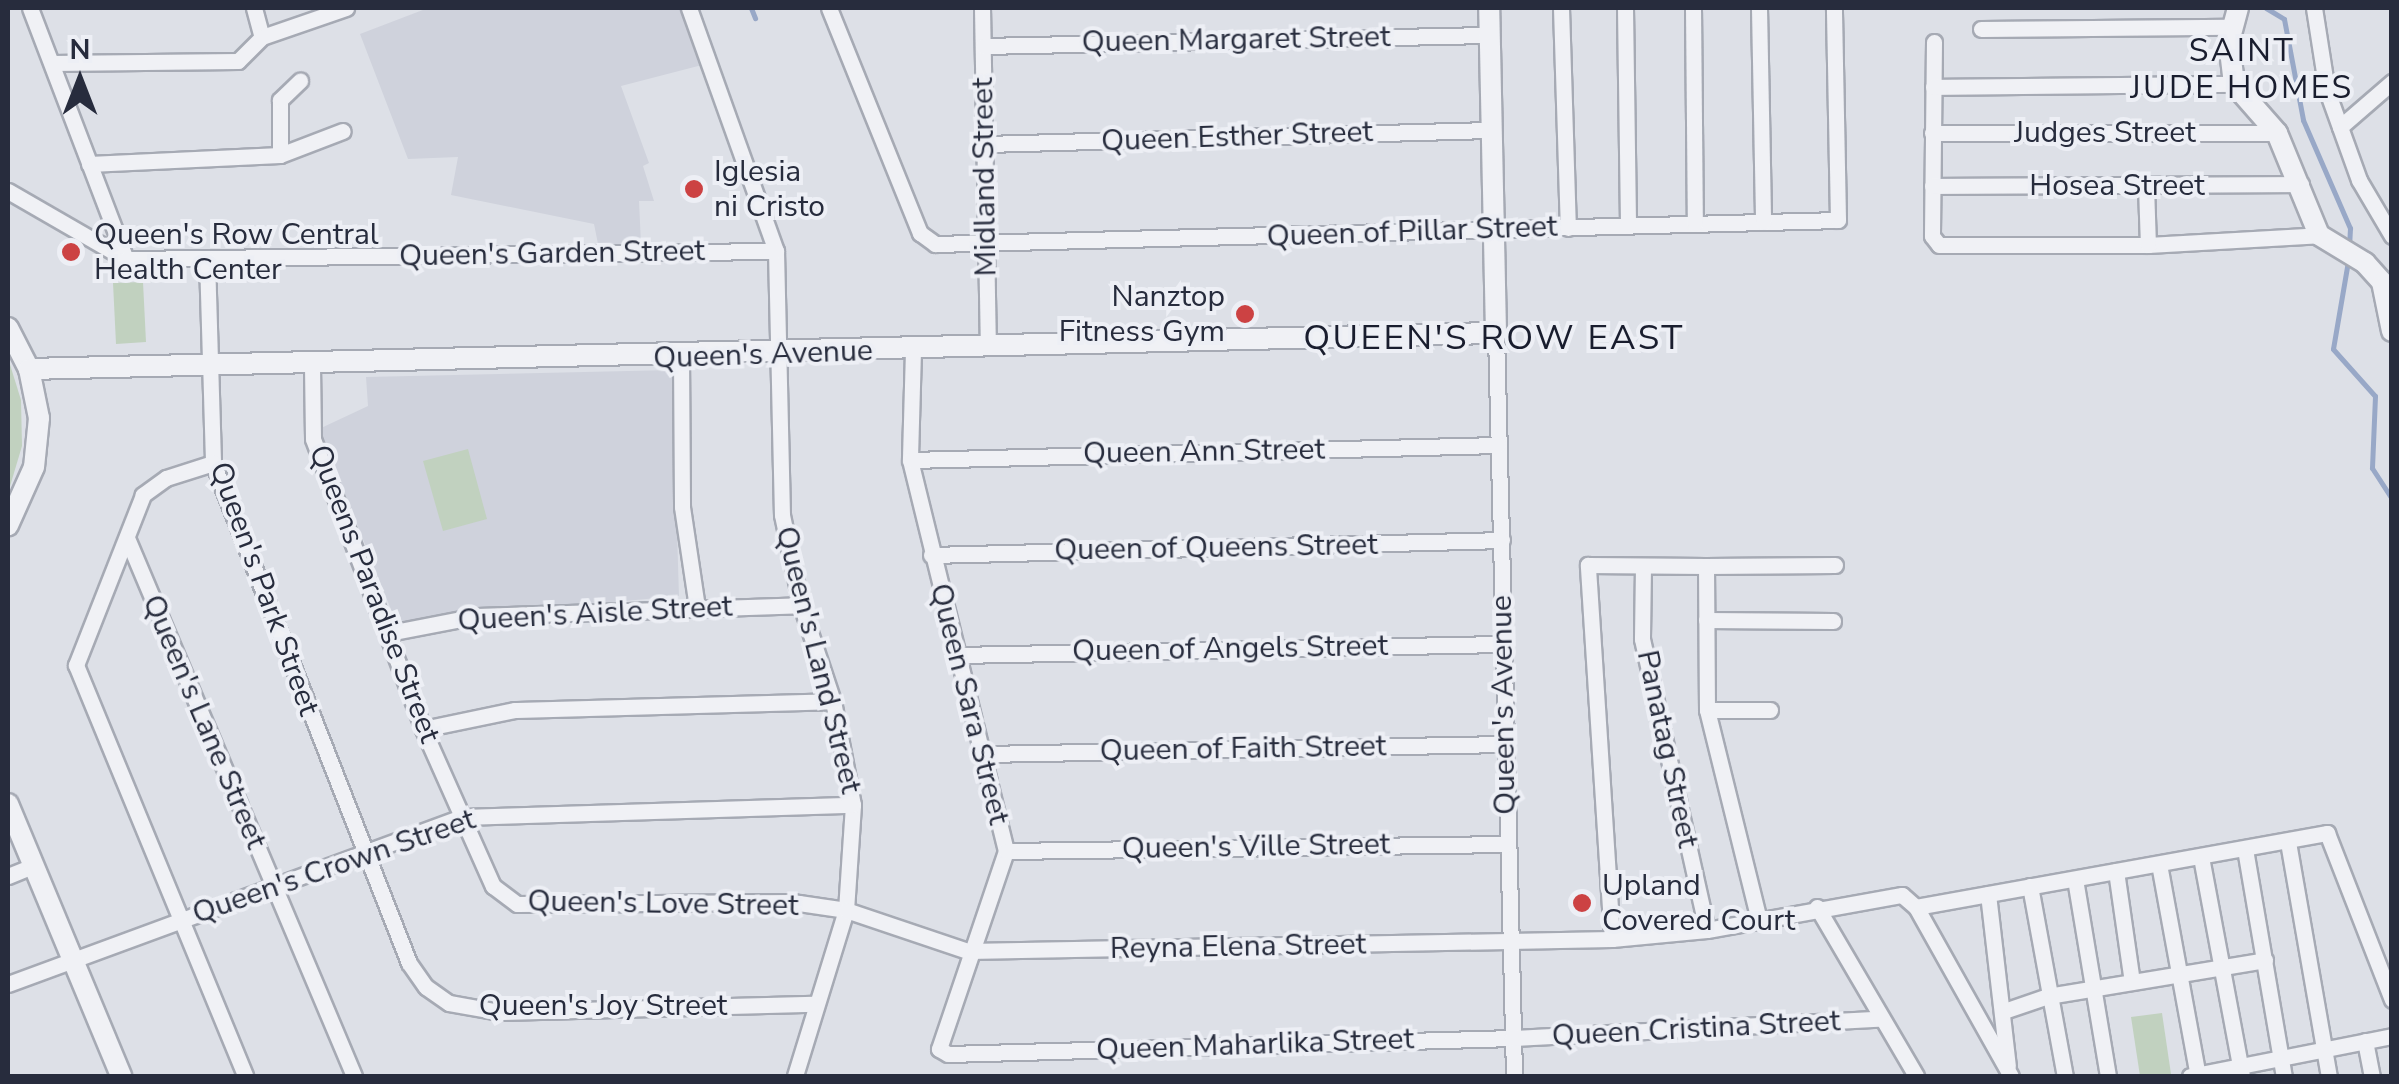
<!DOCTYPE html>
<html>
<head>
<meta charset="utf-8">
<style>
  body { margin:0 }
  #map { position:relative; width:2399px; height:1084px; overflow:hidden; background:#dde0e7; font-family:"Nunito Sans",sans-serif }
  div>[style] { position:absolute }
  .built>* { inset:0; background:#cfd2dc }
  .green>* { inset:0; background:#c1d1bf }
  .stream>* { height:5px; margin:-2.5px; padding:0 2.5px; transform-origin:2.5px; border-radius:2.5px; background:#98a8c7 }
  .roads { filter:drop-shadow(2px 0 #a6aab4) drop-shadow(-2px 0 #a6aab4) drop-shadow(0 2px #a6aab4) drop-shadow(0 -2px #a6aab4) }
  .minor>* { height:15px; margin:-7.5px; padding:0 7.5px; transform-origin:7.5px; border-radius:7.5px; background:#f0f1f5 }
  .tertiary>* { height:20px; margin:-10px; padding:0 10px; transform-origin:10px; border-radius:10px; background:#f0f1f5 }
  .dots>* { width:28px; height:28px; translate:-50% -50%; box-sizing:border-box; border:5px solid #edeff5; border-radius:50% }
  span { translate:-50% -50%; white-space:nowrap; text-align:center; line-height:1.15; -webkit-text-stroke:8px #edeff5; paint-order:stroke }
  .street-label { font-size:30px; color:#272c3d }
  .poi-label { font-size:30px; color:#272c3d }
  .left { translate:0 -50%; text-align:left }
  .right { translate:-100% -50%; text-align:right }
  .neighbourhood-label { font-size:32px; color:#191d2e; letter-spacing:2.5px }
  .quarter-label { font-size:35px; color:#191d2e; letter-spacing:2.5px }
  .frame { position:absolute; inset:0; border:10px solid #272c3d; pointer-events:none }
  .north { position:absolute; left:30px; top:30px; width:100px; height:100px; -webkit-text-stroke:8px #edeff5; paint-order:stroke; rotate:0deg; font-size:28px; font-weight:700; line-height:40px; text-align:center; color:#272c3d }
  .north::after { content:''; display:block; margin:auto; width:35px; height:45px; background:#272c3d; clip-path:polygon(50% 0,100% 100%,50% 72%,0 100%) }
</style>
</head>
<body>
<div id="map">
  <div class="built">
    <div style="clip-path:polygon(428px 8px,681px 8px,702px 65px,621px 86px,649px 163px,643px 166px,654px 201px,639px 201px,641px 244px,598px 244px,594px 224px,451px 195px,458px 157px,408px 159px,360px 34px)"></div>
    <div style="clip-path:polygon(672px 370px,679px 596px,396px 622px,319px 429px,368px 406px,366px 377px)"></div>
  </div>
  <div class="green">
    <div style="clip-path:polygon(143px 282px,146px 342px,116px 344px,113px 283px)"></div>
    <div style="clip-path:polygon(8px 358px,21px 400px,22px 446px,8px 493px)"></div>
    <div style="clip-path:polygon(468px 449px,487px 519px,443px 531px,423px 461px)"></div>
    <div style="clip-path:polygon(2162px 1013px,2171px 1074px,2140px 1076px,2131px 1017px)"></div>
  </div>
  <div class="stream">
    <div style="left:751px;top:8px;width:11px;rotate:68deg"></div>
    <div style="left:2266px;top:8px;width:21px;rotate:31deg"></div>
    <div style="left:2284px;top:19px;width:103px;rotate:79.3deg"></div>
    <div style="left:2303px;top:120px;width:118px;rotate:66.5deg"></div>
    <div style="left:2350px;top:228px;width:17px;rotate:93deg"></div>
    <div style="left:2348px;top:261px;width:89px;rotate:99.7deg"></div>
    <div style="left:2333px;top:349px;width:63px;rotate:48.2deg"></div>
    <div style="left:2375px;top:396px;width:72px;rotate:92.4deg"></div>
    <div style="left:2372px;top:468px;width:37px;rotate:57deg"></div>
  </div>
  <div class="roads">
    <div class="minor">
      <div style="left:30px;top:8px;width:269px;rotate:69.1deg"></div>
      <div style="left:254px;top:8px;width:30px;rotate:75deg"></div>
      <div style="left:689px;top:8px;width:258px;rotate:70.3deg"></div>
      <div style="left:776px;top:251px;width:264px;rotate:88.7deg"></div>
      <div style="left:782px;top:515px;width:92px;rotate:78.1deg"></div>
      <div style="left:801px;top:605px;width:101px;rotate:71.6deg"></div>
      <div style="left:833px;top:701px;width:106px;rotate:79.1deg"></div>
      <div style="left:853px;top:805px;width:105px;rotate:93.8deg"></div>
      <div style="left:846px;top:910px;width:174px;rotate:107.1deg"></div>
      <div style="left:829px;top:8px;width:243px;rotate:68deg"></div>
      <div style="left:920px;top:233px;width:19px;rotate:36deg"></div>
      <div style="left:935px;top:244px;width:903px;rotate:-1.52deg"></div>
      <div style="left:1838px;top:220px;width:212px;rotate:-91.1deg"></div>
      <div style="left:982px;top:8px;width:338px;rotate:89deg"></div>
      <div style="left:1561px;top:8px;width:220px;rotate:88.2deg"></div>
      <div style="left:1625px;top:8px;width:218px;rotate:89.2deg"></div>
      <div style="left:1693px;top:8px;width:216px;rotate:89.5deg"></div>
      <div style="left:1759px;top:8px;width:214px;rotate:88.9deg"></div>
      <div style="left:2314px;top:8px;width:84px;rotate:81.1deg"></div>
      <div style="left:2327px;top:91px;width:95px;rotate:70.2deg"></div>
      <div style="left:2359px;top:180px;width:65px;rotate:59.5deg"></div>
      <div style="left:1981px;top:29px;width:250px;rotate:-0.5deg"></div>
      <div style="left:1934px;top:42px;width:194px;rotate:90.6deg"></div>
      <div style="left:1932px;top:236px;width:11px;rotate:52deg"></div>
      <div style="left:1939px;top:245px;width:209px"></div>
      <div style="left:2148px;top:245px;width:171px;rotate:-3.3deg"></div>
      <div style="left:983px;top:46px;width:506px;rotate:-1.25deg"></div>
      <div style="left:52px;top:63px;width:186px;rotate:-0.6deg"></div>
      <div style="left:238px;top:61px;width:34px;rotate:-45deg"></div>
      <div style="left:262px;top:37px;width:89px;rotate:-19deg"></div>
      <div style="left:1933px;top:87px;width:301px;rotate:-0.6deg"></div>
      <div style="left:2340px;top:127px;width:69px;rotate:-40.9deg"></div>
      <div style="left:1932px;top:133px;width:345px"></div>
      <div style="left:985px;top:144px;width:505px;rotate:-1.59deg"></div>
      <div style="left:280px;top:155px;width:55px;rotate:-90deg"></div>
      <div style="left:280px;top:100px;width:28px;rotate:-44deg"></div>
      <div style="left:89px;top:164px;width:191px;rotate:-2.7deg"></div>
      <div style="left:280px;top:155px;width:67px;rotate:-20.9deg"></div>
      <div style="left:1932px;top:186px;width:369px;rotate:-0.3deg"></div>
      <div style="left:2146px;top:186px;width:59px;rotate:88.1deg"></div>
      <div style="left:8px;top:191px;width:136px;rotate:30deg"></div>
      <div style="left:126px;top:259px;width:650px;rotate:-0.71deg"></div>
      <div style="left:207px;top:259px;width:204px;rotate:88.3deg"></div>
      <div style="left:213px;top:463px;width:537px;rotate:68.59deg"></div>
      <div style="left:409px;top:963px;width:29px;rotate:55deg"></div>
      <div style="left:426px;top:987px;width:28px;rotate:35deg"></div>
      <div style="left:449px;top:1003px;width:52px;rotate:10deg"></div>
      <div style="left:500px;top:1012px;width:316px;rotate:-1.5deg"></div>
      <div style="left:1496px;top:333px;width:743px;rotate:88.61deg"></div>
      <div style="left:913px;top:350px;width:110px;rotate:91.6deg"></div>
      <div style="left:910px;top:460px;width:403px;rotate:76.2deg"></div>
      <div style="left:1006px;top:851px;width:209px;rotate:108.7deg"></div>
      <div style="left:939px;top:1049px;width:10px;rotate:29deg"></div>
      <div style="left:948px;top:1054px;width:564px;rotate:-1.62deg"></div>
      <div style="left:1512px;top:1038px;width:368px;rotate:-3deg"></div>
      <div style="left:681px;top:358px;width:149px;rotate:89.6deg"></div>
      <div style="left:682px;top:507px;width:101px;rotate:81.5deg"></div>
      <div style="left:312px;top:366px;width:73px;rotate:89.2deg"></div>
      <div style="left:313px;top:439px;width:310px;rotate:69.2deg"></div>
      <div style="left:423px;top:729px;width:172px;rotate:66deg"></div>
      <div style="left:493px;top:886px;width:30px;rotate:37deg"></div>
      <div style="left:517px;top:904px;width:275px;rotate:-0.4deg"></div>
      <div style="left:792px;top:902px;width:55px;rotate:8.4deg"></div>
      <div style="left:846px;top:910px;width:129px;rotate:18.6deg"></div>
      <div style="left:968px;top:951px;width:644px;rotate:-1.07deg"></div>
      <div style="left:1612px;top:939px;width:95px;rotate:-5.4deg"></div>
      <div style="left:1707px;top:930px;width:198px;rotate:-10.2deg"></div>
      <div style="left:1902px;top:895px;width:18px;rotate:41deg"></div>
      <div style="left:1916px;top:907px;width:194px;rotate:60.7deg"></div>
      <div style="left:910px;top:460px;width:588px;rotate:-1.46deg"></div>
      <div style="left:213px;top:463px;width:49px;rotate:162.3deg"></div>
      <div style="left:166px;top:478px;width:29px;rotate:144deg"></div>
      <div style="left:143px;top:495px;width:183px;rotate:111.5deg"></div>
      <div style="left:76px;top:665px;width:444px;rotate:67.6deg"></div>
      <div style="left:127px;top:538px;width:584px;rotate:67.12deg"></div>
      <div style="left:931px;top:555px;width:571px;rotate:-1.5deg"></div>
      <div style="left:1643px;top:566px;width:73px;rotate:90.8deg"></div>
      <div style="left:1642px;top:639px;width:298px;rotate:77.4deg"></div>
      <div style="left:1706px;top:566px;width:129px;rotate:-0.4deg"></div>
      <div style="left:1706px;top:620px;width:127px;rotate:0.5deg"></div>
      <div style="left:389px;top:633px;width:90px;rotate:-10.9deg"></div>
      <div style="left:477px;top:616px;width:324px;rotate:-1.9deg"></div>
      <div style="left:958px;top:655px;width:544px;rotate:-1.16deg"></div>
      <div style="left:1707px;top:710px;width:63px"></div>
      <div style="left:423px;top:729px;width:94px;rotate:-11.7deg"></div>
      <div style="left:515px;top:710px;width:318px;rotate:-1.6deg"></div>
      <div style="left:984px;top:754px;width:519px;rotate:-1.1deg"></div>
      <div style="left:2288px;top:842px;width:238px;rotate:80.1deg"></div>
      <div style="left:2245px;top:849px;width:230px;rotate:80.3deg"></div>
      <div style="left:1006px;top:851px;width:500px;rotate:-0.8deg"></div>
      <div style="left:2201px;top:857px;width:223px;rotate:79.4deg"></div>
      <div style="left:2159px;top:864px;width:216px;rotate:79.6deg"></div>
      <div style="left:2116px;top:871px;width:112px;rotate:81.8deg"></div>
      <div style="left:8px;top:876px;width:27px;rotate:-22deg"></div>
      <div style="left:2075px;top:879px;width:200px;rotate:80.5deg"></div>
      <div style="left:2030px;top:886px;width:193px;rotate:79.6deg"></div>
      <div style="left:1988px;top:894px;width:173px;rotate:83.4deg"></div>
      <div style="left:1817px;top:907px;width:196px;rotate:59.6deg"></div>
      <div style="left:1916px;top:907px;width:418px;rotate:-10.2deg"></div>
      <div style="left:2327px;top:833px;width:179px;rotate:68.7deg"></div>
      <div style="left:1612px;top:939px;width:375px;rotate:-93.7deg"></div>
      <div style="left:1588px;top:565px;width:118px;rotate:0.5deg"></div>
      <div style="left:1706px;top:566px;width:144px;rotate:89.6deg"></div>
      <div style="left:1707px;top:710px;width:216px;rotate:76.1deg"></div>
      <div style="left:8px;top:984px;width:484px;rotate:-20.2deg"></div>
      <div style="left:462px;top:817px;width:391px;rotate:-1.8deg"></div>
      <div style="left:2004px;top:1011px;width:46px;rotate:-18.8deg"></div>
      <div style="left:2048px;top:996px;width:220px;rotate:-9.4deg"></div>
      <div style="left:2365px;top:1041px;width:36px;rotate:79deg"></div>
      <div style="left:2190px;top:1076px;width:206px;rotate:-11.2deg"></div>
    </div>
    <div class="tertiary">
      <div style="left:2238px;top:8px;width:35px;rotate:105deg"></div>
      <div style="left:2229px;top:42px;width:42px;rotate:83.2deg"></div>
      <div style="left:2234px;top:84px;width:65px;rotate:48.7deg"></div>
      <div style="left:2277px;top:133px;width:110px;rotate:67.6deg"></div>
      <div style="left:2319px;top:235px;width:54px;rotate:31.3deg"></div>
      <div style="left:2365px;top:263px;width:25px;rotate:48deg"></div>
      <div style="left:2382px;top:282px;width:50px;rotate:78.5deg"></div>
      <div style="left:8px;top:328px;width:46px;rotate:62.9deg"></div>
      <div style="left:29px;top:369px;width:50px;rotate:78.5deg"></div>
      <div style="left:39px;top:418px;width:49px;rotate:95.8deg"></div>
      <div style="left:34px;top:467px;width:64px;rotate:114.1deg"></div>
      <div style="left:29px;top:369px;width:1467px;rotate:-1.41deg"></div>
      <div style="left:1496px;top:333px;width:325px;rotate:-91.2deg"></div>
      <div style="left:8px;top:804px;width:295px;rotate:67.4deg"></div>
    </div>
  </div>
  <div class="dots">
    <div style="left:694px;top:189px;background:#cc4243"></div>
    <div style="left:71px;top:252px;background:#cc4243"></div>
    <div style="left:1245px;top:314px;background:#cc4243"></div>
    <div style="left:1582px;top:903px;background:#cc4243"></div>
  </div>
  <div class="street-label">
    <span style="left:1236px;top:40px;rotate:-1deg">Queen Margaret Street</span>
    <span style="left:2105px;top:133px">Judges Street</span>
    <span style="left:1237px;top:137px;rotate:-2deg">Queen Esther Street</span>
    <span style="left:985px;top:177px;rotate:-91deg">Midland Street</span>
    <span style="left:2117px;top:186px">Hosea Street</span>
    <span style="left:1412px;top:232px;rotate:-2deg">Queen of Pillar Street</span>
    <span style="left:552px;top:254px;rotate:-1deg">Queen's Garden Street</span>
    <span style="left:763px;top:355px;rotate:-2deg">Queen's Avenue</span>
    <span style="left:1204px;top:452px;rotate:-1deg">Queen Ann Street</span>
    <span style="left:1216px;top:548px;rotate:-1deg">Queen of Queens Street</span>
    <span style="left:264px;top:589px;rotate:70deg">Queen's Park Street</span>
    <span style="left:374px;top:594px;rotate:69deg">Queens Paradise Street</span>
    <span style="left:595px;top:614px;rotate:-3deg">Queen's Aisle Street</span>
    <span style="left:1230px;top:649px;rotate:-1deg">Queen of Angels Street</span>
    <span style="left:818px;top:660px;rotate:76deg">Queen's Land Street</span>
    <span style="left:969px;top:704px;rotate:76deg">Queen Sara Street</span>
    <span style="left:1504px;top:705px;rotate:-91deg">Queen's Avenue</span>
    <span style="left:204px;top:722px;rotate:67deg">Queen's Lane Street</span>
    <span style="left:1243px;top:749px;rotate:-1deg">Queen of Faith Street</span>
    <span style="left:1667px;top:749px;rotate:78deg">Panatag Street</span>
    <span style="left:1256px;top:847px;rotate:-1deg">Queen's Ville Street</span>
    <span style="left:334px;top:867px;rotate:-19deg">Queen's Crown Street</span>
    <span style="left:663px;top:904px;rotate:1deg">Queen's Love Street</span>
    <span style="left:1238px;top:947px;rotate:-1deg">Reyna Elena Street</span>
    <span style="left:603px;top:1006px">Queen's Joy Street</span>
    <span style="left:1696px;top:1029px;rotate:-3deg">Queen Cristina Street</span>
    <span style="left:1255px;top:1045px;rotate:-2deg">Queen Maharlika Street</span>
  </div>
  <div class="poi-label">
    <span class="left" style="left:714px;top:189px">Iglesia<br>ni Cristo</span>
    <span class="left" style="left:94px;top:252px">Queen's Row Central<br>Health Center</span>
    <span class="right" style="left:1225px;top:314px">Nanztop<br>Fitness Gym</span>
    <span class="left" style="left:1602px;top:903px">Upland<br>Covered Court</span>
  </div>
  <div class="neighbourhood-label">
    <span style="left:2242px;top:70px">SAINT<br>JUDE HOMES</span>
  </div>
  <div class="quarter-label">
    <span style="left:1494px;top:338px">QUEEN'S ROW EAST</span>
  </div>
  <div class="frame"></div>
  <div class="north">N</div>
</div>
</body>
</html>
